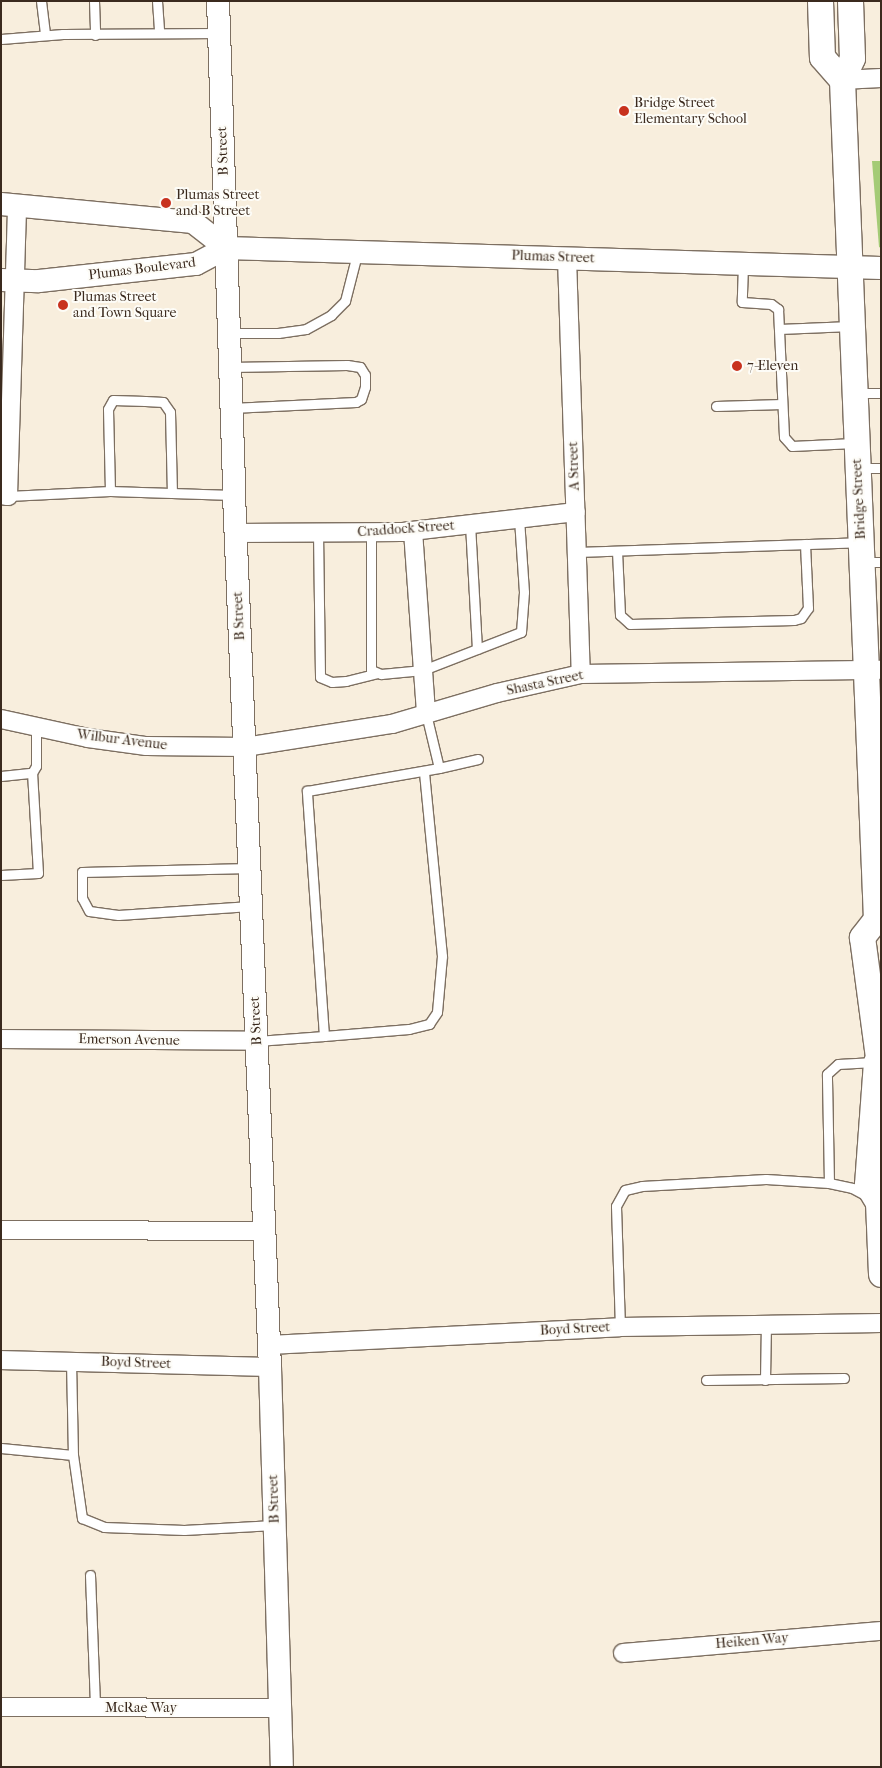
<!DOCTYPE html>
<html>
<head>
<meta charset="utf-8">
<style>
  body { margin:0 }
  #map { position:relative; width:882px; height:1768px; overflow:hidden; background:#f8eedd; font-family:"IM FELL French Canon",serif }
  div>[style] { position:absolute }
  .green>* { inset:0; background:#a4cb76 }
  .roads { filter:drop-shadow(1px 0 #7d6f61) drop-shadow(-1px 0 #7d6f61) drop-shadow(0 1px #7d6f61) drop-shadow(0 -1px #7d6f61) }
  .service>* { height:9px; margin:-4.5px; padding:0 4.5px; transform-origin:4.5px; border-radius:4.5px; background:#fff }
  .minor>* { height:18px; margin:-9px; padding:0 9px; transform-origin:9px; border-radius:9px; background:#fff }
  .tertiary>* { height:22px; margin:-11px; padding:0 11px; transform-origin:11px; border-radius:11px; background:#fff }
  .secondary>* { height:25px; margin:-12.5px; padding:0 12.5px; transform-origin:12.5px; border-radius:12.5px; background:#fff }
  .dots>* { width:14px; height:14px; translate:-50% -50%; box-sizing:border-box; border:2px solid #fdfcf7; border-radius:50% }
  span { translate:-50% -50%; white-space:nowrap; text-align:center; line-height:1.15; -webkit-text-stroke:4px #fdfcf7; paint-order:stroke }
  .poi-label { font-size:14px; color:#3b2a1e }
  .left { translate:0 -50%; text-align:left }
  .street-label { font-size:14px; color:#3b2a1e }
  .frame { position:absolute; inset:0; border:2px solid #3b2a1e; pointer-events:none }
</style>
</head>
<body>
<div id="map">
  <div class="green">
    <div style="clip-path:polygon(872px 161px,881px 161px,881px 248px,879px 247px)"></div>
  </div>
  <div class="roads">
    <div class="service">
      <div style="left:41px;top:1px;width:34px;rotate:83deg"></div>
      <div style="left:94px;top:1px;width:34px;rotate:88deg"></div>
      <div style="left:157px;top:1px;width:31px;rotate:86deg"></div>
      <div style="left:1px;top:39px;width:62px;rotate:-4.6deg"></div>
      <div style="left:63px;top:34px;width:156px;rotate:-0.4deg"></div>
      <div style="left:743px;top:265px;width:37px;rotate:92deg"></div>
      <div style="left:742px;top:302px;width:29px;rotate:4deg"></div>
      <div style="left:771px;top:304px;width:9px;rotate:36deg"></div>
      <div style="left:778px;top:309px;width:128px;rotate:87.3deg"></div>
      <div style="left:784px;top:437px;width:12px;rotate:48deg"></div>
      <div style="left:792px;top:446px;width:62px;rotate:-2.8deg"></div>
      <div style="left:779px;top:329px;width:72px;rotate:-2.4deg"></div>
      <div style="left:229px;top:333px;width:49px"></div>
      <div style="left:278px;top:333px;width:28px;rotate:-8deg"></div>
      <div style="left:306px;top:329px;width:29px;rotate:-29deg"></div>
      <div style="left:331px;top:315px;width:20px;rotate:-45deg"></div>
      <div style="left:345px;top:301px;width:49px;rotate:-75.7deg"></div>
      <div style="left:230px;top:367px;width:117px;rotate:-1deg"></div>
      <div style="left:347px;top:365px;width:13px;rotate:9deg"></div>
      <div style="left:360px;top:367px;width:9px;rotate:58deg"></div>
      <div style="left:365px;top:375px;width:12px;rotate:90deg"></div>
      <div style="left:365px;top:387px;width:13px;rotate:108deg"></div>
      <div style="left:361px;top:399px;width:6px;rotate:149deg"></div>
      <div style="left:356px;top:402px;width:125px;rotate:177.3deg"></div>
      <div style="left:857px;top:393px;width:24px"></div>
      <div style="left:716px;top:406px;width:66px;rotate:-1.7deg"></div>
      <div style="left:858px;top:468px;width:23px"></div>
      <div style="left:110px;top:491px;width:82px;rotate:-91.4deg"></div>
      <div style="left:108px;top:409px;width:10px;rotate:-61deg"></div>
      <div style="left:113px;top:400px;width:32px;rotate:2deg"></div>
      <div style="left:145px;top:401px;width:18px;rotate:3deg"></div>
      <div style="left:163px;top:402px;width:12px;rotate:55deg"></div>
      <div style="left:170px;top:412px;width:81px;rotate:88.6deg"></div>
      <div style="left:8px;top:496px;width:102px;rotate:-2.8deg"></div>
      <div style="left:110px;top:491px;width:123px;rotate:1.9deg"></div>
      <div style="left:470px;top:524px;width:125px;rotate:86.8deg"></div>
      <div style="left:318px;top:532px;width:145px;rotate:89.2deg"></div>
      <div style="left:320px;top:677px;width:13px;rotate:23deg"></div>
      <div style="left:332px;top:682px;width:14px;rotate:-4deg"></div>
      <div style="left:346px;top:681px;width:32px;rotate:-14deg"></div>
      <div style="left:371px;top:532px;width:138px;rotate:90deg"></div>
      <div style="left:371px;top:670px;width:11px;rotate:22deg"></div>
      <div style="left:381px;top:674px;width:42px;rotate:-5.4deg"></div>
      <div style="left:423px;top:670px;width:105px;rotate:-21.2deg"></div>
      <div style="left:521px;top:632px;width:40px;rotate:-85.7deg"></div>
      <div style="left:524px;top:592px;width:73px;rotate:-93.9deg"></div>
      <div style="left:617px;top:551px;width:64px;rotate:87.3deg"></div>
      <div style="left:620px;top:615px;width:13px;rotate:42deg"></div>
      <div style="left:630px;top:624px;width:164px;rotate:-1.4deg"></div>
      <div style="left:794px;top:620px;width:7px;rotate:-16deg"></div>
      <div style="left:801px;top:618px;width:12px;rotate:-55deg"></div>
      <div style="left:808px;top:608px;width:64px;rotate:-92.7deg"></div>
      <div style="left:577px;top:552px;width:282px;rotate:-2deg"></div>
      <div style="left:862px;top:562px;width:19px"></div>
      <div style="left:439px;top:768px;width:40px;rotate:-13deg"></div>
      <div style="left:1px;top:776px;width:31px;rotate:-6deg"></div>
      <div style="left:32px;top:773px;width:8px;rotate:-60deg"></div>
      <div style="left:36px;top:766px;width:39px;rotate:-90deg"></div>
      <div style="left:1px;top:875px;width:37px;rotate:-3deg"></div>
      <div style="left:38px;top:873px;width:100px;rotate:-93.4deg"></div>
      <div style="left:250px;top:906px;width:132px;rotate:176.1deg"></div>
      <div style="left:118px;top:915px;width:29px;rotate:-172deg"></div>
      <div style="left:89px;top:911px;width:15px;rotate:-118deg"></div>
      <div style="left:82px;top:898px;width:26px;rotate:-90deg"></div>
      <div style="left:82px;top:872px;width:168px;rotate:-1.4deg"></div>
      <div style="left:324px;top:1036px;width:85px;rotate:-4.7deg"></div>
      <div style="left:409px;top:1029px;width:21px;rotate:-14deg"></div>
      <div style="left:429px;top:1024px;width:14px;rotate:-56deg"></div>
      <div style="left:437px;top:1012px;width:56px;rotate:-84.9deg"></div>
      <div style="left:442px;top:956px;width:185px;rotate:-95.6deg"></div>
      <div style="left:257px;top:1041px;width:67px;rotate:-4.3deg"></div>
      <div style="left:324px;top:1036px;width:246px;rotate:-94deg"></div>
      <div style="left:307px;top:791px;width:134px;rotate:-9.9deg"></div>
      <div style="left:439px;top:768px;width:56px;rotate:-103.5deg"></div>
      <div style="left:829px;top:1183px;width:109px;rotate:-91.1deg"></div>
      <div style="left:827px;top:1074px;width:15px;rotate:-42deg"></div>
      <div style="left:838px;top:1064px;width:36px;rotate:-3deg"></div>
      <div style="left:620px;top:1327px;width:121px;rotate:-91.9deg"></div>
      <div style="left:616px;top:1206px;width:18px;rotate:-61deg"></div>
      <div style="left:625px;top:1190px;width:17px;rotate:-13deg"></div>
      <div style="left:642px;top:1186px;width:124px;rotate:-3.2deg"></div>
      <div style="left:766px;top:1179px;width:63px;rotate:3.6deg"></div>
      <div style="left:829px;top:1183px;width:24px;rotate:12deg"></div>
      <div style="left:852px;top:1188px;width:17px;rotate:28deg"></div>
      <div style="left:71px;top:1361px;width:94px;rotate:88.8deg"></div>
      <div style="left:706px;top:1380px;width:138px;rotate:-0.8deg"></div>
      <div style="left:765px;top:1380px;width:55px;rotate:-89deg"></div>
      <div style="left:1px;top:1448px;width:72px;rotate:5.6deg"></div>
      <div style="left:73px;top:1455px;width:64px;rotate:81.9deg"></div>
      <div style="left:82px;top:1518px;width:24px;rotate:22deg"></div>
      <div style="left:104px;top:1527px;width:80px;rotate:2.1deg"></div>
      <div style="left:184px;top:1530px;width:90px;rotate:-3.2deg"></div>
      <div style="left:90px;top:1575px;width:133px;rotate:87.8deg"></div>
    </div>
    <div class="minor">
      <div style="left:842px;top:80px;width:39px;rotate:-3deg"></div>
      <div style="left:567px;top:258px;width:416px;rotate:88.1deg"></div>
      <div style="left:1px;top:495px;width:7px;rotate:8deg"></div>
      <div style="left:8px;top:496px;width:291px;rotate:-88.2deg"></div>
      <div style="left:413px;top:531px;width:183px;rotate:85.9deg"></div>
      <div style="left:235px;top:533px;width:168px;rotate:-0.3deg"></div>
      <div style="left:403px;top:532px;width:174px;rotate:-6.6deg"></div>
      <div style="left:1px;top:719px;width:89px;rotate:12.3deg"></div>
      <div style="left:88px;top:738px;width:59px;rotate:7.9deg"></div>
      <div style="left:146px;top:746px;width:99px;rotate:0.6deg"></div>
      <div style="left:245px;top:747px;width:149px;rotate:-8.9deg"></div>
      <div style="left:392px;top:724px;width:109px;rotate:-16.4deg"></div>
      <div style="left:497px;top:693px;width:86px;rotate:-12.7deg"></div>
      <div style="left:581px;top:674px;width:300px;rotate:-0.8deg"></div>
      <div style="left:1px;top:1039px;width:256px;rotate:0.4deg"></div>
      <div style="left:1px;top:1230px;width:264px;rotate:0.2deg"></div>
      <div style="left:269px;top:1345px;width:351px;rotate:-2.9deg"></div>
      <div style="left:620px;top:1327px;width:261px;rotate:-0.9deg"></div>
      <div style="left:1px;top:1360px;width:269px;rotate:1.5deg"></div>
      <div style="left:623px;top:1653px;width:259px;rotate:-4.9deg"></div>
      <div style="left:1px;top:1707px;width:279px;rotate:0.2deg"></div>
    </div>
    <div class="tertiary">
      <div style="left:218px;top:1px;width:494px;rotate:88.1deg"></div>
      <div style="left:234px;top:495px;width:873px;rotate:87.64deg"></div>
      <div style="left:270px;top:1367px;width:400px;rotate:88.3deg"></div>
      <div style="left:1px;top:204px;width:193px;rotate:5.4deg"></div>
      <div style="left:193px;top:222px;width:42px;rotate:38.2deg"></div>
      <div style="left:226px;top:248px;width:655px;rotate:1.75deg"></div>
      <div style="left:1px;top:280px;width:38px;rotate:2deg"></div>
      <div style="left:39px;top:281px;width:158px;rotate:-6.2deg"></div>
      <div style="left:196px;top:264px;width:34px;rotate:-28deg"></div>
    </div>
    <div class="secondary">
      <div style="left:820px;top:1px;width:56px;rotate:88deg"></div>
      <div style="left:822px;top:57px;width:30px;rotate:49deg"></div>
      <div style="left:850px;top:1px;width:57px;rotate:88deg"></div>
      <div style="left:852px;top:58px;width:24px;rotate:114deg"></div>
      <div style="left:842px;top:80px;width:840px;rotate:87.68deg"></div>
      <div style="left:876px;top:919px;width:23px;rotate:128deg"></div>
      <div style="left:862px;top:937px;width:144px;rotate:82.4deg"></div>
      <div style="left:876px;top:1062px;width:122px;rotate:94.2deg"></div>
      <div style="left:867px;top:1184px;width:21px;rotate:59deg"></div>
      <div style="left:878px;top:1202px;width:72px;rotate:87.6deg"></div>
    </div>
  </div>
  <div class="dots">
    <div style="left:624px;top:111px;background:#c8321e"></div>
    <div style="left:166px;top:203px;background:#c8321e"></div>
    <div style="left:63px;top:305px;background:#c8321e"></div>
    <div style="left:737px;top:366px;background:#c8321e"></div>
  </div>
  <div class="poi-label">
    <span class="left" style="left:634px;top:111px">Bridge Street<br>Elementary School</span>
    <span class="left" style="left:176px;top:203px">Plumas Street<br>and B Street</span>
    <span class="left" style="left:73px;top:305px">Plumas Street<br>and Town Square</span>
    <span class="left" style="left:747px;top:366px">7-Eleven</span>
  </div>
  <div class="street-label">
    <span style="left:223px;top:151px;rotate:-92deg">B Street</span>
    <span style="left:553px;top:257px;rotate:2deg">Plumas Street</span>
    <span style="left:142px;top:269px;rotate:-7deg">Plumas Boulevard</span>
    <span style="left:574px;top:466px;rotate:-92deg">A Street</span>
    <span style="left:859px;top:499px;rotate:-93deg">Bridge Street</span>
    <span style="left:406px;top:529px;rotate:-4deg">Craddock Street</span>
    <span style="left:239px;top:616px;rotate:-93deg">B Street</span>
    <span style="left:545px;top:683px;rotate:-12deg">Shasta Street</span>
    <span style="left:122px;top:740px;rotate:7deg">Wilbur Avenue</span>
    <span style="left:256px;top:1021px;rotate:-93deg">B Street</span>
    <span style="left:129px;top:1040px;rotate:1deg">Emerson Avenue</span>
    <span style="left:575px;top:1329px;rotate:-3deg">Boyd Street</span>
    <span style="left:136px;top:1363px;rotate:2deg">Boyd Street</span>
    <span style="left:274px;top:1499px;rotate:-92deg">B Street</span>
    <span style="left:752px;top:1641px;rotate:-5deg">Heiken Way</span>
    <span style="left:141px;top:1708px">McRae Way</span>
  </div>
  <div class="frame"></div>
</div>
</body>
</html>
